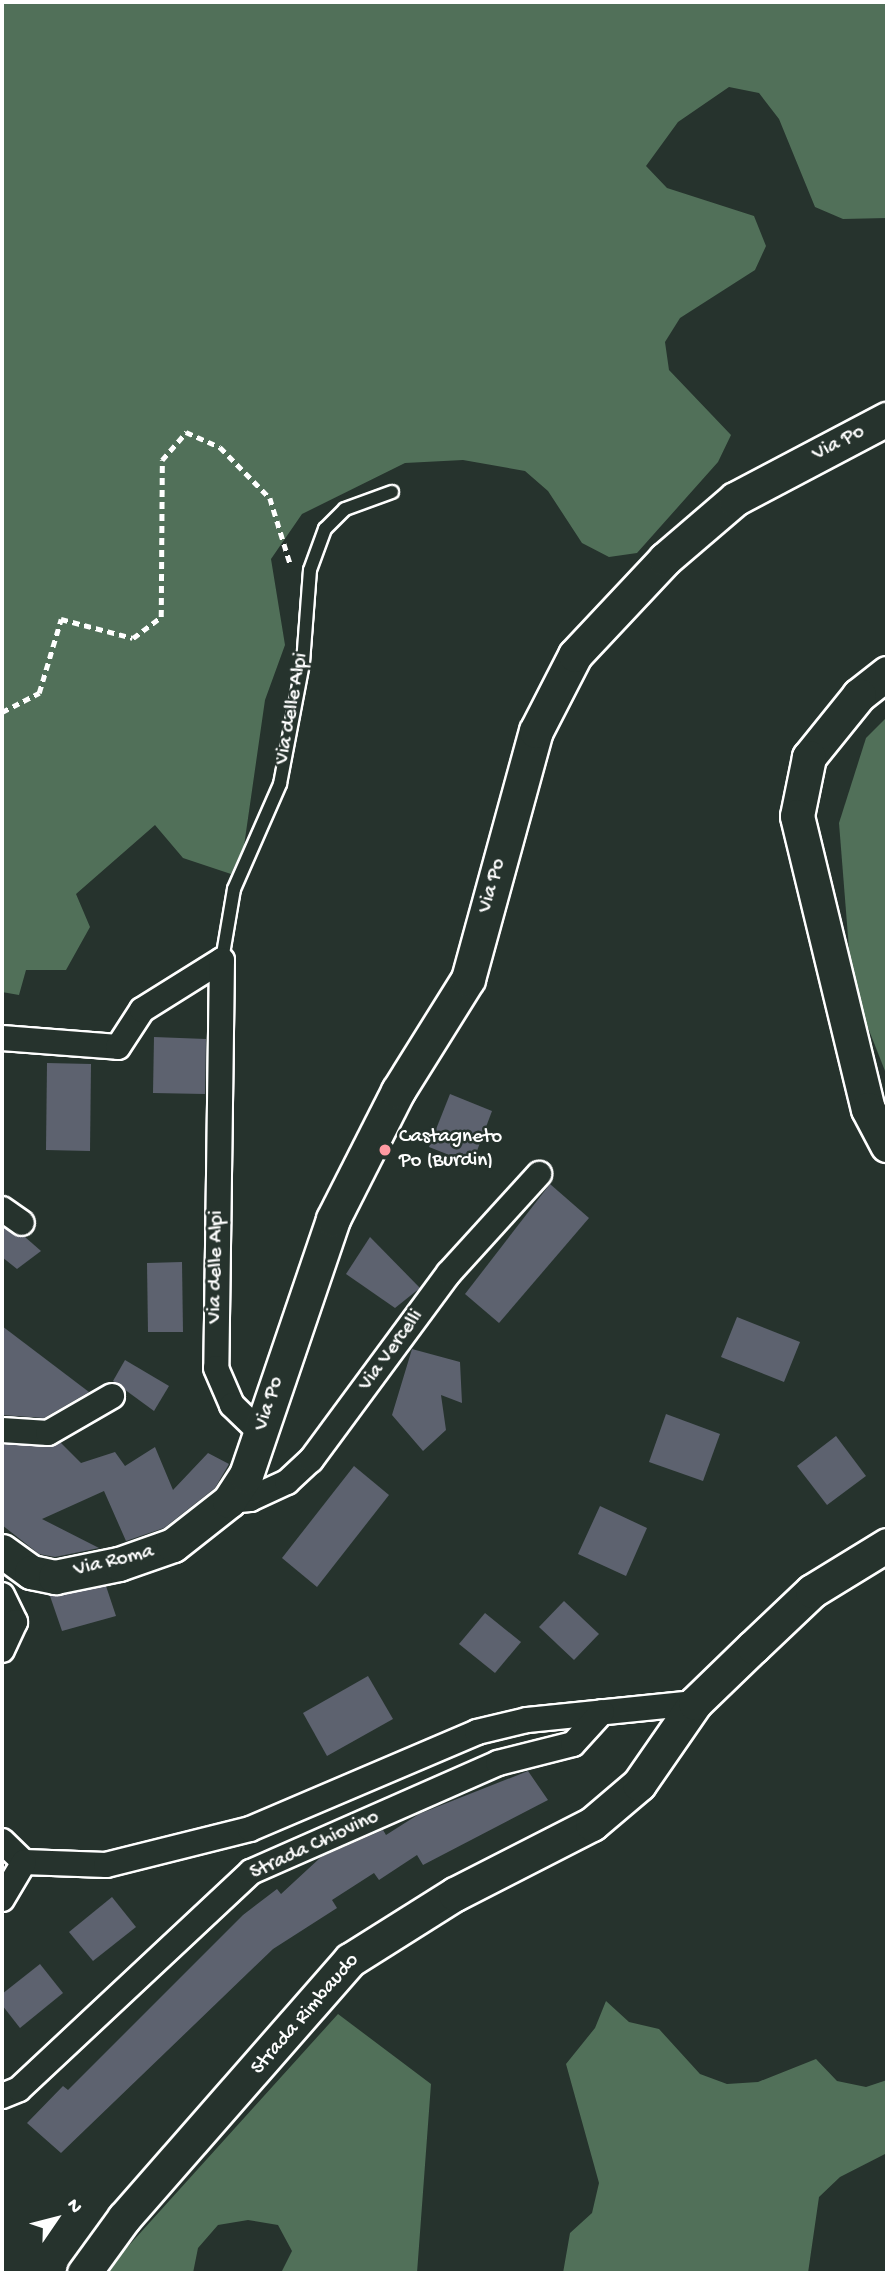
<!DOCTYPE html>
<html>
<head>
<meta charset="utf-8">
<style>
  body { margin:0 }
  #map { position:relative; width:889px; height:2275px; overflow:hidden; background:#26332d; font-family:"Gochi Hand",sans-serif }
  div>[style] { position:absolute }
  .green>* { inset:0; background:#517059 }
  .building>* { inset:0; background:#5d626f }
  .path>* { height:4.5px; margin-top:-2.25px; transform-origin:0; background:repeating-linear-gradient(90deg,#fff 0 7px,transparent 0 12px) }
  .roads { filter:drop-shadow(2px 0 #fff) drop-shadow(-2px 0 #fff) drop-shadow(0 2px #fff) drop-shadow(0 -2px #fff) }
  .lane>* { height:12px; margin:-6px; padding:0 6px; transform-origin:6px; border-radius:6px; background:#26332d }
  .street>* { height:24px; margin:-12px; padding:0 12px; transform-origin:12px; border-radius:12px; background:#26332d }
  .secondary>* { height:33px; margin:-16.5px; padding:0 16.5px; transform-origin:16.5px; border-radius:16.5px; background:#26332d }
  .dots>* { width:19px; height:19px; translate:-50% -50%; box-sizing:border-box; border:4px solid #26332d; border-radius:50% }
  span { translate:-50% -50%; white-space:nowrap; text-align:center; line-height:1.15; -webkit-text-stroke:5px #26332d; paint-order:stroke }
  .street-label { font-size:21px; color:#fff }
  .poi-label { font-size:21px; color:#fff }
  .left { translate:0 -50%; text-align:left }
  .frame { position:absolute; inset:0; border:4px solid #fff; pointer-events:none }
  .north { position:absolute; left:21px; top:2184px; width:70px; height:70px; -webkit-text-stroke:5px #26332d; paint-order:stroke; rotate:55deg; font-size:19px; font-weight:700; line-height:28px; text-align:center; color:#fff }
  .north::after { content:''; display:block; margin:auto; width:24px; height:32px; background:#fff; clip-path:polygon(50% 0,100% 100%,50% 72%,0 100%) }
</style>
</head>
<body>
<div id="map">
  <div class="green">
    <div style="clip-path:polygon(2px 2px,887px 2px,887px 218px,843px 219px,815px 207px,779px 119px,759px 93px,729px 87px,678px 122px,646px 166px,667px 188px,754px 216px,766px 246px,755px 270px,680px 318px,665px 342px,669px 370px,731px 435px,718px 462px,637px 553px,609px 557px,582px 543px,548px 491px,525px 471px,463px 460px,405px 463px,302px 514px,271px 559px,285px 645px,265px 700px,244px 846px,231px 874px,183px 858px,155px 825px,76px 894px,90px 927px,66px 970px,26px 970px,19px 995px,2px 992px)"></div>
    <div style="clip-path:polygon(887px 717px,887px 1076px,852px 987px,839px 823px,866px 738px)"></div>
    <div style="clip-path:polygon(606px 2001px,629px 2022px,659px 2029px,700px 2074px,727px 2084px,758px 2082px,816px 2059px,837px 2081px,866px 2087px,887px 2080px,887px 2153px,840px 2177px,819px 2197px,808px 2273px,563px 2273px,570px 2233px,592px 2213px,599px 2183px,566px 2064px,595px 2028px)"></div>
    <div style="clip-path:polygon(338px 2014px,431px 2084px,417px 2273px,281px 2273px,292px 2251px,278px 2225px,248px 2220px,218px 2225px,198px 2248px,193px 2273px,104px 2273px)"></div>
  </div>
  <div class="building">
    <div style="clip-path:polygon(154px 1037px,206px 1039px,205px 1094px,153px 1093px)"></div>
    <div style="clip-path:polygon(47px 1063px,91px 1064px,90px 1151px,46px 1150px)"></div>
    <div style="clip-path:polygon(450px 1094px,492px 1111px,472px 1164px,429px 1147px)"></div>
    <div style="clip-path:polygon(550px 1184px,589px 1218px,499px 1323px,465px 1294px)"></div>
    <div style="clip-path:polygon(2px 1227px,25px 1237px,41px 1251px,17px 1269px,2px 1257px)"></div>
    <div style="clip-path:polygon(370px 1237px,420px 1288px,395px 1308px,346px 1274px)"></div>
    <div style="clip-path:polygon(182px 1262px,183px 1332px,148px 1332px,147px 1263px)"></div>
    <div style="clip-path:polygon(737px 1317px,800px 1342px,784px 1382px,721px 1357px)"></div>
    <div style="clip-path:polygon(2px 1326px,89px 1392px,44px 1418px,2px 1415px)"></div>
    <div style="clip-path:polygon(412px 1349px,460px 1362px,462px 1403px,441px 1395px,446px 1430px,423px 1451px,392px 1415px)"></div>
    <div style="clip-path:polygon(125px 1360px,169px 1386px,154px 1411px,113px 1381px)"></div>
    <div style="clip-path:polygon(666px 1414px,720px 1434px,703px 1481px,649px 1462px)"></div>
    <div style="clip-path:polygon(836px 1436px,866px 1476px,827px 1505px,797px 1466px)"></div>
    <div style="clip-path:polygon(61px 1443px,81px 1463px,115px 1452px,125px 1466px,155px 1447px,173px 1490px,208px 1453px,229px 1464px,215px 1488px,164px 1528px,126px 1541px,104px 1491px,42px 1519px,99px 1548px,55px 1557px,39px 1554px,2px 1525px,2px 1445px)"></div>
    <div style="clip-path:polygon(354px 1466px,389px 1495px,317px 1587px,282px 1558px)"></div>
    <div style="clip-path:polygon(600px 1506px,647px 1528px,626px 1576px,578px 1554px)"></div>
    <div style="clip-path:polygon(106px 1586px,116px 1616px,62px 1631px,50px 1596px)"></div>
    <div style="clip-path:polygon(564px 1601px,599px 1634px,574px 1660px,539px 1627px)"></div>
    <div style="clip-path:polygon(485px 1613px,521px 1642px,495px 1673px,459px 1644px)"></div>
    <div style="clip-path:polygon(368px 1676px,393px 1719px,327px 1756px,303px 1713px)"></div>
    <div style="clip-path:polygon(528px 1771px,548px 1800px,423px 1865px,417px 1855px,379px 1880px,374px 1873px,332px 1900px,337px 1908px,273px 1949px,61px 2153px,27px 2123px,63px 2086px,68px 2090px,243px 1915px,277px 1889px,281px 1894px,321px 1857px,383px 1830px,386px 1835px,419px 1814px)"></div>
    <div style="clip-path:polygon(112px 1897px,136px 1927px,93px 1961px,69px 1932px)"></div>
    <div style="clip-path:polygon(40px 1964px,63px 1993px,20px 2028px,2px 2005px,2px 1994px)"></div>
  </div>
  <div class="path">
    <div style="left:2px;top:712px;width:42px;rotate:-27.2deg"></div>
    <div style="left:39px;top:693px;width:77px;rotate:-73.4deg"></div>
    <div style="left:61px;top:619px;width:74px;rotate:14.8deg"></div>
    <div style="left:133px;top:638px;width:35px;rotate:-37deg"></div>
    <div style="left:161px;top:617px;width:157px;rotate:-89.6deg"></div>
    <div style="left:162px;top:460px;width:37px;rotate:-49deg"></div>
    <div style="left:186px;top:432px;width:37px;rotate:24deg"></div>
    <div style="left:220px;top:447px;width:71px;rotate:45.6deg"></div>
    <div style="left:270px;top:498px;width:68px;rotate:72.9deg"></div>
  </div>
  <div class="roads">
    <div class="lane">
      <div style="left:222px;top:960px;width:72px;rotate:-80.4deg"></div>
      <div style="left:234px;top:889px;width:115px;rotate:-66.3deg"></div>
      <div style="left:280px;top:784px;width:123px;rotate:-79.2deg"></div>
      <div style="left:303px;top:663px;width:93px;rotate:-85.7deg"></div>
      <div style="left:310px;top:570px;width:44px;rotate:-69.9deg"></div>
      <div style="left:325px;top:529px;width:28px;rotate:-45deg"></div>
      <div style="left:345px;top:509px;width:50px;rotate:-19.9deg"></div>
    </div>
    <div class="street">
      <div style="left:2px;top:1038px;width:116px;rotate:4.4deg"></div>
      <div style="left:118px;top:1047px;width:44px;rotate:-57deg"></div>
      <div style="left:142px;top:1010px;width:94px;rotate:-32deg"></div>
      <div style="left:222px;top:960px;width:408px;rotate:90.8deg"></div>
      <div style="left:216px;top:1368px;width:40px;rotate:66.6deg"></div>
      <div style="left:232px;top:1405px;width:40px;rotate:44deg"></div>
      <div style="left:2px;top:1209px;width:24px;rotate:35deg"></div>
      <div style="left:2px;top:1430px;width:46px;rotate:3.7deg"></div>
      <div style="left:48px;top:1433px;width:74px;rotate:-30deg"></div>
      <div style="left:229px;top:1501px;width:21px;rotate:-5deg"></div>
      <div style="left:250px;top:1499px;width:41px;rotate:-24.7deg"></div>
      <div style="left:287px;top:1482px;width:33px;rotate:-43deg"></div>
      <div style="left:311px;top:1460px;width:232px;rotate:-53.6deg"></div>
      <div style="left:449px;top:1273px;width:134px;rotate:-47.7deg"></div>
      <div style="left:2px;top:1595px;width:30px;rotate:64deg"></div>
      <div style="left:15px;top:1622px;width:31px;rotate:115deg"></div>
      <div style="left:2px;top:1841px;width:30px;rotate:44deg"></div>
      <div style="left:24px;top:1862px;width:82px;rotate:2.1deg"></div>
      <div style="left:106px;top:1865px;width:148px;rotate:-14deg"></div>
      <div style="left:250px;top:1829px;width:247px;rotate:-23.1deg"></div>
      <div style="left:477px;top:1732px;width:51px;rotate:-13.5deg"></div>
      <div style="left:527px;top:1720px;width:169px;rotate:-5.8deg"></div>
      <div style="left:2px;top:1899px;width:43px;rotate:-59.3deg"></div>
      <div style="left:2px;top:2096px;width:18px;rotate:-22deg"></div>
      <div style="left:19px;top:2089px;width:318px;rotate:-43.1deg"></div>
      <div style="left:251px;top:1872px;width:270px;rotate:-23.8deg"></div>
      <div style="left:498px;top:1763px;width:77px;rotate:-14.2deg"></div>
      <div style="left:573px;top:1744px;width:43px;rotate:-47.8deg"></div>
    </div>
    <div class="secondary">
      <div style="left:887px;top:673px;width:36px;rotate:142deg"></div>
      <div style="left:859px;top:695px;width:80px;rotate:128.9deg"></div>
      <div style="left:809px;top:757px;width:60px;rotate:101.5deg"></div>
      <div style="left:797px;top:816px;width:301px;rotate:76.4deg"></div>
      <div style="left:868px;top:1109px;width:41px;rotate:62.2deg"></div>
      <div style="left:2px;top:1551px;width:36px;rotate:36deg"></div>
      <div style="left:31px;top:1572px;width:25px;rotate:12deg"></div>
      <div style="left:55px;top:1577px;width:65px;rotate:-11.5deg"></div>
      <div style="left:119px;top:1564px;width:57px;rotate:-19.4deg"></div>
      <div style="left:173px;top:1545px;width:71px;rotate:-38.2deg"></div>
      <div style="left:229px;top:1501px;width:31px;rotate:-57deg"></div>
      <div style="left:246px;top:1475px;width:270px;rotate:-71.2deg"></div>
      <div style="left:333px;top:1219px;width:144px;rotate:-63.1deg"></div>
      <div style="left:398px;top:1091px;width:132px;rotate:-58deg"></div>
      <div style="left:468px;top:979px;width:257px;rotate:-74.7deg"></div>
      <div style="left:536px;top:731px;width:85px;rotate:-62.8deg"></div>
      <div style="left:575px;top:655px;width:132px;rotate:-46.8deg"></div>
      <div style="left:665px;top:559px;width:92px;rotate:-40.6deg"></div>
      <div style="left:735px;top:499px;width:172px;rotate:-27.8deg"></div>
      <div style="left:84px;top:2273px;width:68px;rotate:-54deg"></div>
      <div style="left:124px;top:2218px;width:343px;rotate:-48.8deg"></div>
      <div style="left:350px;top:1960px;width:124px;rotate:-32.2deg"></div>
      <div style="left:455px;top:1894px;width:154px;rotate:-27.1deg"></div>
      <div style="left:592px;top:1824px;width:62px;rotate:-40.4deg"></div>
      <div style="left:639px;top:1784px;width:98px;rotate:-55.3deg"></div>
      <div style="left:695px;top:1703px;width:81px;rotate:-44deg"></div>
      <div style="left:753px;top:1647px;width:81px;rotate:-43.5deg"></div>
      <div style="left:812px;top:1591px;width:88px;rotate:-31.5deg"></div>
    </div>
  </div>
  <div class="dots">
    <div style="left:385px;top:1150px;background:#ff9aa2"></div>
  </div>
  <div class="street-label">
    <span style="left:839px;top:444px;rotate:-28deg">Via Po</span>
    <span style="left:293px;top:709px;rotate:-80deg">Via delle Alpi</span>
    <span style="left:493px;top:886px;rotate:-75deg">Via Po</span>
    <span style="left:217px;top:1267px;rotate:-89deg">Via delle Alpi</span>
    <span style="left:392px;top:1351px;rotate:-54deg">Via Vercelli</span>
    <span style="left:270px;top:1404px;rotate:-73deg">Via Po</span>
    <span style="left:114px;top:1562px;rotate:-14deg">Via Roma</span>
    <span style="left:315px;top:1846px;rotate:-25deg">Strada Chiovino</span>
    <span style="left:306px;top:2015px;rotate:-49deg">Strada Rimbaudo</span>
  </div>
  <div class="poi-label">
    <span class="left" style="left:399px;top:1150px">Castagneto<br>Po (Burdin)</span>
  </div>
  <div class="frame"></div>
  <div class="north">N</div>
</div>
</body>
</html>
